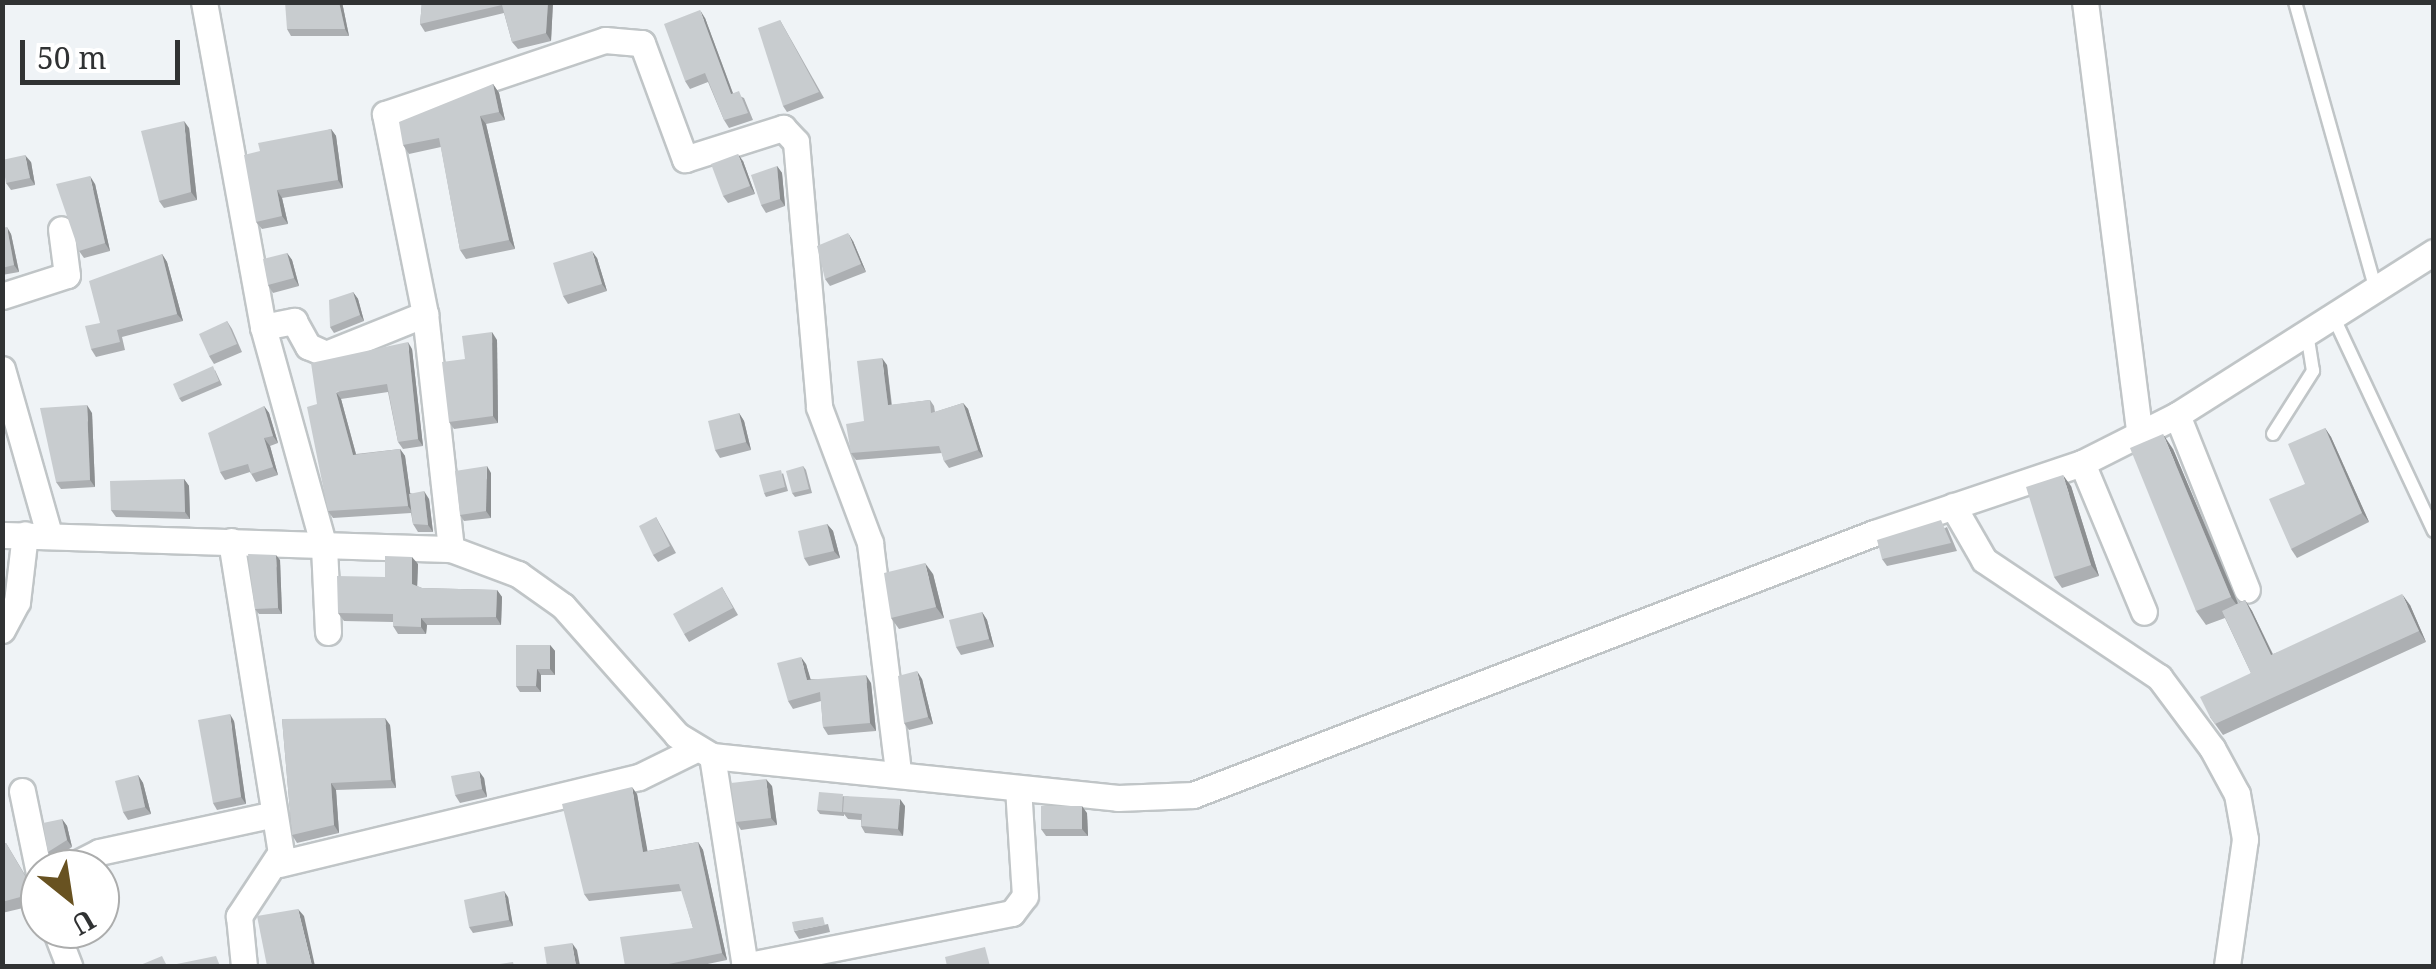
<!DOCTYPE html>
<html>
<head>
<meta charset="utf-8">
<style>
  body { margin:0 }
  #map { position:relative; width:2436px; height:969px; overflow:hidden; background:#eff3f6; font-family:"Noto Serif",serif }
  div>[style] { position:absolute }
  .roads { filter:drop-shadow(2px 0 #c0c5c7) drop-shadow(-2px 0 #c0c5c7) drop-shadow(0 2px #c0c5c7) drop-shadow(0 -2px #c0c5c7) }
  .service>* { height:12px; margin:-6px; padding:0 6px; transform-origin:6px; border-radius:6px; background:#fff }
  .minor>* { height:25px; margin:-12.5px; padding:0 12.5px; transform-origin:12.5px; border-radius:12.5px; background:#fff }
  .wall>* { inset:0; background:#acafb2 }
  .shaded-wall>* { inset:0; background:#8c8f91 }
  .building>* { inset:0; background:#c8cccf }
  span { translate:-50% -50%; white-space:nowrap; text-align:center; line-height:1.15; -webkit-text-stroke:8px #fff; paint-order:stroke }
  .frame { position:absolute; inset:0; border:5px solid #303233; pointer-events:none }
  .north { position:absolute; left:20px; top:849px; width:100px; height:100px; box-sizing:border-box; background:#fff; border:2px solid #acadad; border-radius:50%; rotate:150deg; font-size:28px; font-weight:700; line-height:40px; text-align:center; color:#303233 }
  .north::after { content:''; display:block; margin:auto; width:35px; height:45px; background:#685221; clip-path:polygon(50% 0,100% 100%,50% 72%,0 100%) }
  .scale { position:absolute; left:20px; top:40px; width:160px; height:45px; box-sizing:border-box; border:5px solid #303233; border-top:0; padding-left:12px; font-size:30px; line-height:35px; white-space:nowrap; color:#303233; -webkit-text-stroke:8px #fff; paint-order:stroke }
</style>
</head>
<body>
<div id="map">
  <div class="roads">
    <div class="service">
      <div style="left:2295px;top:2px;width:299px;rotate:74.3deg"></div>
      <div style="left:2334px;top:318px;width:235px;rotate:64.9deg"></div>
      <div style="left:2273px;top:434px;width:75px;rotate:-57.6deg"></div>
      <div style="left:2313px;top:371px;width:38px;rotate:-99deg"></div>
    </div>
    <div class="minor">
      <div style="left:204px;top:2px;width:330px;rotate:79.7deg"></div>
      <div style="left:263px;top:327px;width:228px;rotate:74.5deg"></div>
      <div style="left:324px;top:547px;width:85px;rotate:87.3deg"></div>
      <div style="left:2085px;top:2px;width:436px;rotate:82.8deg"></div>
      <div style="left:2px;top:296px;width:68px;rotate:-17.9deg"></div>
      <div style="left:67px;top:275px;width:46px;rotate:-97.4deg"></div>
      <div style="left:263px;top:327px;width:32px;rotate:-11deg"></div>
      <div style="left:294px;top:321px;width:29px;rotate:61deg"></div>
      <div style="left:308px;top:346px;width:20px;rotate:24deg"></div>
      <div style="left:326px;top:354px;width:107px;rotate:-22deg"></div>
      <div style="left:2px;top:369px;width:172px;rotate:74.1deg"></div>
      <div style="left:2177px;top:415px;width:188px;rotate:68.2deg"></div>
      <div style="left:2082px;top:463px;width:161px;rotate:67.4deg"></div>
      <div style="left:1953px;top:506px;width:62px;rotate:60.1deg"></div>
      <div style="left:1984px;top:560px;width:211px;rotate:33.8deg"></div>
      <div style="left:2159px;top:677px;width:89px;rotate:53.3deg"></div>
      <div style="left:2212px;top:748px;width:52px;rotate:61.5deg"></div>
      <div style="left:2237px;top:794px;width:46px;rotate:79.9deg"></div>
      <div style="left:2245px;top:839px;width:128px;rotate:98.1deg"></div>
      <div style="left:2px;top:535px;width:449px;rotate:1.8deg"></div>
      <div style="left:451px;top:549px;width:72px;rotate:20.5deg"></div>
      <div style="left:518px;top:574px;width:55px;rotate:35.4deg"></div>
      <div style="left:563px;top:606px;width:172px;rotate:48.5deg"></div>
      <div style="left:677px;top:735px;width:41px;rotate:31deg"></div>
      <div style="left:712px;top:756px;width:408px;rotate:5.9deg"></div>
      <div style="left:1118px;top:798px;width:75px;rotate:-2.3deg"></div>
      <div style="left:1193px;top:795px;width:730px;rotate:-21.04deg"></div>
      <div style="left:1874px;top:533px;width:219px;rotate:-18.6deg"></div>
      <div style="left:2082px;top:463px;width:106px;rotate:-26.8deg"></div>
      <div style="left:2177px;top:415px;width:304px;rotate:-32.4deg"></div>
      <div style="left:231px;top:541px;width:315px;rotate:80.9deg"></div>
      <div style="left:281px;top:852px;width:77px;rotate:123.3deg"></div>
      <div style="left:239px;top:916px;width:50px;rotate:84.3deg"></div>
      <div style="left:451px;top:549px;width:236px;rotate:-96.3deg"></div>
      <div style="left:425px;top:314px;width:204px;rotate:-101.3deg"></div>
      <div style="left:385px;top:114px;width:232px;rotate:-18.6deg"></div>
      <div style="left:605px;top:40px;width:37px;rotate:5deg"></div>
      <div style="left:642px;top:43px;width:124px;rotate:69.7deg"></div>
      <div style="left:685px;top:159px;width:103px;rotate:-17.6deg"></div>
      <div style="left:783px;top:128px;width:19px;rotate:47deg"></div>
      <div style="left:796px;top:142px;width:266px;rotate:85deg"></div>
      <div style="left:819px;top:407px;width:145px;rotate:69.4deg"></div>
      <div style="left:870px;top:543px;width:230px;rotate:83deg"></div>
      <div style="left:2px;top:630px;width:32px;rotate:-62deg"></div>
      <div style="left:17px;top:602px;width:68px;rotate:-83.3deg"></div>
      <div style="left:712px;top:756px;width:213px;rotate:81.1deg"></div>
      <div style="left:22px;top:791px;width:89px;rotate:78.3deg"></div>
      <div style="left:279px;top:864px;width:370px;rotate:-13.6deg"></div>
      <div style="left:639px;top:777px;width:64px;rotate:-26.2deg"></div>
      <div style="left:66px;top:869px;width:37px;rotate:-27deg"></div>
      <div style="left:99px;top:852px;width:175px;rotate:-12.2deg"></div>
      <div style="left:55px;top:929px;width:40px;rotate:69deg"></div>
      <div style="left:744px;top:966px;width:273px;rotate:-11.2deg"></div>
      <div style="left:1012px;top:913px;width:21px;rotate:-53deg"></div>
      <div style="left:1025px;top:896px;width:107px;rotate:-93.7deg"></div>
    </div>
  </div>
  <div class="wall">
    <div style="clip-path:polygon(342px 2px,349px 36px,291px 36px,287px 29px)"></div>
    <div style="clip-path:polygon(422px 2px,553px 2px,551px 41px,518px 49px,512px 42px,504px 13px,425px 32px,420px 24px)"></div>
    <div style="clip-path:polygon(705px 18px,733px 93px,744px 98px,753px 120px,729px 128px,724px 120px,708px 82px,690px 89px,685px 81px)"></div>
    <div style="clip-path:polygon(780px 20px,824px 98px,787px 112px,783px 106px)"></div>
    <div style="clip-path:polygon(493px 84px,499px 93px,505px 120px,486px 124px,515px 249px,466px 259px,460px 250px,441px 147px,409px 154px,403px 145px)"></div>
    <div style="clip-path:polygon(189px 128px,197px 200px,164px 208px,159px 201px)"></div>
    <div style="clip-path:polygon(331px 129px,336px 136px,343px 188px,282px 198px,288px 224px,262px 229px,256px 222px,260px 151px)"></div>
    <div style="clip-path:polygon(743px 161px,755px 194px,728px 203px,723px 196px)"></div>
    <div style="clip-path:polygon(31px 162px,35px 185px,11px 190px,6px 183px)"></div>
    <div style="clip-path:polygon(777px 166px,782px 173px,785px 206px,766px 213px,761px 205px)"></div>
    <div style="clip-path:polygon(95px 184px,110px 251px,84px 258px,79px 251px)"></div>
    <div style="clip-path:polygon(2px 228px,11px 234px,19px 272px,2px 275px)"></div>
    <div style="clip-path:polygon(853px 241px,866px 272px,830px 286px,825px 279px)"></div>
    <div style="clip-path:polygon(287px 253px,292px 260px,299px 286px,273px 293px,268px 285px)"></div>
    <div style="clip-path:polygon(162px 254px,167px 262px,183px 321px,122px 337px,125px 350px,96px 357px,91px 349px,100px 323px)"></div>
    <div style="clip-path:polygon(597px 258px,607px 291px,568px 304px,563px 296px)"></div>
    <div style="clip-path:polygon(353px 292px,358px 299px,364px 321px,334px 333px,330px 327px)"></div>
    <div style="clip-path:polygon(227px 321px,232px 329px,242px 352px,214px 364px,209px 356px)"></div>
    <div style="clip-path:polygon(497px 340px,498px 423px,454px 429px,449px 422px,465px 359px)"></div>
    <div style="clip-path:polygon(412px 349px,423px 446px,403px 449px,398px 442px,388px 392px,341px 399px,356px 454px,400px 449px,405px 456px,410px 493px,429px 499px,433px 532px,418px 532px,413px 524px,411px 513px,333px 518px,328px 511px,317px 404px)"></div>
    <div style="clip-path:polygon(887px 365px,892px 405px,930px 400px,934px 406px,935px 412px,963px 403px,968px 409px,983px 457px,949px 468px,944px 461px,942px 453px,856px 460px,851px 453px)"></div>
    <div style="clip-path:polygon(215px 370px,222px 385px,182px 402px,179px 398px)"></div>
    <div style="clip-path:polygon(264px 406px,269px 413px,278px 443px,270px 446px,278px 475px,256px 482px,250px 472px,225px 480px,220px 472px)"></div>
    <div style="clip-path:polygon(92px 413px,95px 487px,61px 489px,56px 482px)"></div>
    <div style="clip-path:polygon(739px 413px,744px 421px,751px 450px,720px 458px,715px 450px)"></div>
    <div style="clip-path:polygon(2325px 428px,2331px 437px,2369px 522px,2297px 558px,2291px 549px,2305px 484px)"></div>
    <div style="clip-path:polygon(2173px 449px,2238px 603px,2245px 600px,2252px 611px,2273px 654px,2410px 605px,2426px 642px,2223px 735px,2210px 717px,2251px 673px,2225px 618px,2206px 625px,2196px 611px)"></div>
    <div style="clip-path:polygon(803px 466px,806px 470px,812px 493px,795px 497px,792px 493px)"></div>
    <div style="clip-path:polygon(491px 473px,491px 518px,464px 521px,460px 515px)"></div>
    <div style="clip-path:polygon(783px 473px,788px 491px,766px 497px,764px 493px)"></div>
    <div style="clip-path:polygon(184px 479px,189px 486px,190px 519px,116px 517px,111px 510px)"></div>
    <div style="clip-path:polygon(2071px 486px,2099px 576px,2062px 588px,2054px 577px)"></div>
    <div style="clip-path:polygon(656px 517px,676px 553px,658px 562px,653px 555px)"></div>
    <div style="clip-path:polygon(827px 524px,833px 531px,840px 558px,809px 566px,804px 558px)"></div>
    <div style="clip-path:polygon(1947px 527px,1957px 551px,1887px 566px,1882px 559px)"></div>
    <div style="clip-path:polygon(280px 560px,282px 614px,259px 614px,255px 609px)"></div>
    <div style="clip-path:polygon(418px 564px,417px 586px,422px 588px,497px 590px,502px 597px,501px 625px,427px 625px,426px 634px,398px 634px,393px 626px,393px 622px,344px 621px,338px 613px,385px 577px)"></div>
    <div style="clip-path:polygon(933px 574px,944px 618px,899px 629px,891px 618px)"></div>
    <div style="clip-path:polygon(722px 587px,738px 615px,689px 642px,684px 634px)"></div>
    <div style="clip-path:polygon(982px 612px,987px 620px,994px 647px,961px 655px,956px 647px)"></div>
    <div style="clip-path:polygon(550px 645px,555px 651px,555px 675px,541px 675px,541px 692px,520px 692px,516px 686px)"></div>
    <div style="clip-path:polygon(806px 664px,810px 679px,871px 683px,876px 731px,828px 735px,823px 727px,821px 701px,793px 709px,788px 701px)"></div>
    <div style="clip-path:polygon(922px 679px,933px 724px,909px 730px,904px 723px)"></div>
    <div style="clip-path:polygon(282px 719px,390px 725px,396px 788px,336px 790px,339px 833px,297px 843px,292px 835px)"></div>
    <div style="clip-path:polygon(234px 721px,246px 804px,217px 810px,213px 803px)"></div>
    <div style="clip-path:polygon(138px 775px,143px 783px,151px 814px,128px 820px,123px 812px)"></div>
    <div style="clip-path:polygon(484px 778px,487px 797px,460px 803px,455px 795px)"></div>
    <div style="clip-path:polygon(772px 786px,777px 825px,741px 830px,736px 822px)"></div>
    <div style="clip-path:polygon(637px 794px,647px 851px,698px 842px,703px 850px,727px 960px,698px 966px,625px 966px,693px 928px,682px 891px,589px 901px,584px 894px)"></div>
    <div style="clip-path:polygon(844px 796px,905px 806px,903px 836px,865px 833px,861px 826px,861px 820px,848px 819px,844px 814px,844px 816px,820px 814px,817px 810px)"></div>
    <div style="clip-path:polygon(1087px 813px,1088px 836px,1046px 836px,1041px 829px)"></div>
    <div style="clip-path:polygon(62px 819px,67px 826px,72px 847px,53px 860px,48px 852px)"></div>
    <div style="clip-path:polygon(6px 843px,40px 900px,40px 904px,2px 913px,2px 844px)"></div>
    <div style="clip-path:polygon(508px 897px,513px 926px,473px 933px,469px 927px)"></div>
    <div style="clip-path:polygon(828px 924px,830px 932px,799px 939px,794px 931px)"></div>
  </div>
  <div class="shaded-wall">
    <div style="clip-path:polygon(339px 2px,342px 2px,349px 36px,345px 29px)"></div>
    <div style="clip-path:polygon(548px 2px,553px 2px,551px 41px,546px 33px)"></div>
    <div style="clip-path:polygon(700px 10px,705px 18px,736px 102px,731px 94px)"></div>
    <div style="clip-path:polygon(493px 84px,499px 93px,505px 120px,499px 112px)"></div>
    <div style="clip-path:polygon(480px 116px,486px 124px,515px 249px,509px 240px)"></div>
    <div style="clip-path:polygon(184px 121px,189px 128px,197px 200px,191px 192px)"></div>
    <div style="clip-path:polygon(331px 129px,336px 136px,343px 188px,338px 180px)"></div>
    <div style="clip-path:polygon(738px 154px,743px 161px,755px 194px,750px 186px)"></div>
    <div style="clip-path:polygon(25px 155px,31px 162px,35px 185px,30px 178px)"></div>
    <div style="clip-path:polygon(777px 166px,782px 173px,785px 206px,780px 199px)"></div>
    <div style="clip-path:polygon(90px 176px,95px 184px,110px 251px,105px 243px)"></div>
    <div style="clip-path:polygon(277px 190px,282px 198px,288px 224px,282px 216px)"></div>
    <div style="clip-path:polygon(7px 227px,11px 234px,19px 272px,14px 265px)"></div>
    <div style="clip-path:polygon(848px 233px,853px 241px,866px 272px,861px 264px)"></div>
    <div style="clip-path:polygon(592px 251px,597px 258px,607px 291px,602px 284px)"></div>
    <div style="clip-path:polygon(287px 253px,292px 260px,299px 286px,294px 278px)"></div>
    <div style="clip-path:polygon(162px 254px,167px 262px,183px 321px,177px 314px)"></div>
    <div style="clip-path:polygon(353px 292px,358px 299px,364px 321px,360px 315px)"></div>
    <div style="clip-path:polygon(492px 332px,497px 340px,498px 423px,493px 416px)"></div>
    <div style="clip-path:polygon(408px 342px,412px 349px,423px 446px,418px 439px)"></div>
    <div style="clip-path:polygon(882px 358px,887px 365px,892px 412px,888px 405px)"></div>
    <div style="clip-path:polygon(336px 392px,341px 399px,358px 462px,353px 455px)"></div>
    <div style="clip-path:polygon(963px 403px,968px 409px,983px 457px,978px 450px)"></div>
    <div style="clip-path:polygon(87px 405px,92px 413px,95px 487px,90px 480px)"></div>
    <div style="clip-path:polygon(264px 406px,269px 413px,278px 443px,273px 436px)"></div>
    <div style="clip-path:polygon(739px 413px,744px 421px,751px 450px,746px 442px)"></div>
    <div style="clip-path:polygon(2325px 428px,2331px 437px,2369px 522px,2362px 513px)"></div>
    <div style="clip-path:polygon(2163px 434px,2173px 449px,2241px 611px,2231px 597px)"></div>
    <div style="clip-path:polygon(264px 438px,270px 446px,278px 475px,273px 467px)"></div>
    <div style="clip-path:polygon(400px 449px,405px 456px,413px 513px,408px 506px)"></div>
    <div style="clip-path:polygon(487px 466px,491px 473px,491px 518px,486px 511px)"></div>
    <div style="clip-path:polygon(2063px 475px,2071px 486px,2099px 576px,2091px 565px)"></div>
    <div style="clip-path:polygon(184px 479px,189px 486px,190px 519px,185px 512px)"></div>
    <div style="clip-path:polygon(424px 491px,429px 499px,433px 532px,428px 525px)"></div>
    <div style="clip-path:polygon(827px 524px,833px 531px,840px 558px,834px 551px)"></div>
    <div style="clip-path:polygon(276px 555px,280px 560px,282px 614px,278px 608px)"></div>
    <div style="clip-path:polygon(412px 557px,418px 564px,417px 591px,412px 584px)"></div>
    <div style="clip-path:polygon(925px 563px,933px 574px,944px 618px,936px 607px)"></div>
    <div style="clip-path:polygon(497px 590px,502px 597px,501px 625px,496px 617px)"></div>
    <div style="clip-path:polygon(2402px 594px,2410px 605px,2426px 642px,2419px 631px)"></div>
    <div style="clip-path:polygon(2245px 600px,2252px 611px,2278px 666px,2271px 655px)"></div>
    <div style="clip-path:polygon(982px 612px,987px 620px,994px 647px,989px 639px)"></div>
    <div style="clip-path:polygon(421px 618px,427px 625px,426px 634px,421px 627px)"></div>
    <div style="clip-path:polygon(550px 645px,555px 651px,555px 675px,550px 669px)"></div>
    <div style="clip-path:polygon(801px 657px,806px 664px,813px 687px,807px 680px)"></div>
    <div style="clip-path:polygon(537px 669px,541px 675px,541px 692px,536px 686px)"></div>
    <div style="clip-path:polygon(917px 671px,922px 679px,933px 724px,928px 717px)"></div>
    <div style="clip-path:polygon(866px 675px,871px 683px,876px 731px,870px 723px)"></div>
    <div style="clip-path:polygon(230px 714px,234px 721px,246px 804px,241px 797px)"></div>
    <div style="clip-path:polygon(385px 718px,390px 725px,396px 788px,391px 780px)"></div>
    <div style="clip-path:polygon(479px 771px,484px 778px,487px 797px,482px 789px)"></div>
    <div style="clip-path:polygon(138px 775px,143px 783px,151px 814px,145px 807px)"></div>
    <div style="clip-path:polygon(766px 779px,772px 786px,777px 825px,771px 818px)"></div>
    <div style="clip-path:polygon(331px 783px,336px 790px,339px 833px,334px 825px)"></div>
    <div style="clip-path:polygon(632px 787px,637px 794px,649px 859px,643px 852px)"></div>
    <div style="clip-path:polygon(900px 799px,905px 806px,903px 836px,898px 829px)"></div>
    <div style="clip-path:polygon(1082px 806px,1087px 813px,1088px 836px,1082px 829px)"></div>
    <div style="clip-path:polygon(62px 819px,67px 826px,72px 847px,67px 840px)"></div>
    <div style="clip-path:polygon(698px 842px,703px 850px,727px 960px,722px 953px)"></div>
    <div style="clip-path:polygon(504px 891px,508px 897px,513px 926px,509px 920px)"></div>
    <div style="clip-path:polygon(298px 909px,304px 916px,315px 966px,312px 966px)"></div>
    <div style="clip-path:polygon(572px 943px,577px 950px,580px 966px,576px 966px)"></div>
  </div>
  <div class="building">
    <div style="clip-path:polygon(285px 2px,339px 2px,345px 29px,287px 29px)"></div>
    <div style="clip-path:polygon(422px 2px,548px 2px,546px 33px,512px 42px,502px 5px,420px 24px)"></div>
    <div style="clip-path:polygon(700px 10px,731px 94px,739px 91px,748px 113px,724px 120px,705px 73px,685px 81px,664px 24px)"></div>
    <div style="clip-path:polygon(780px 20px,819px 92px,783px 106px,758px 28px)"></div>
    <div style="clip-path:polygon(493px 84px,499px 112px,480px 116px,509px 240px,460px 250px,439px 138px,403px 145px,399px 122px)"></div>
    <div style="clip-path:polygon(184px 121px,191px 192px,159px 201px,141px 131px)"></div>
    <div style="clip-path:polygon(331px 129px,338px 180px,277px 190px,282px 216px,256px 222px,244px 155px,260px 151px,258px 143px)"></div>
    <div style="clip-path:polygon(738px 154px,750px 186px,723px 196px,711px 164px)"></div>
    <div style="clip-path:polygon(25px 155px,30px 178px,6px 183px,2px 160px)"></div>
    <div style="clip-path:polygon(777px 166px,780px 199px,761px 205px,751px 175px)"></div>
    <div style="clip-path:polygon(90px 176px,105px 243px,79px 251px,56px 184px)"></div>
    <div style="clip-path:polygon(7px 227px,14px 265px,2px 268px,2px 228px)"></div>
    <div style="clip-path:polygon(848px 233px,861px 264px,825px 279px,817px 246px)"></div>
    <div style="clip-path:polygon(592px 251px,602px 284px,563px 296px,553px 263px)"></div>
    <div style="clip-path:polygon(287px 253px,294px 278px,268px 285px,263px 259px)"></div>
    <div style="clip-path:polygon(162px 254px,177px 314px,117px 330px,120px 342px,91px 349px,85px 326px,100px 323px,89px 281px)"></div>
    <div style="clip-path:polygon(353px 292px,360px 315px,330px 327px,329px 300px)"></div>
    <div style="clip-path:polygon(227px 321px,237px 344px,209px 356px,199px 334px)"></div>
    <div style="clip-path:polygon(492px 332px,493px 416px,449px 422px,442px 362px,465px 359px,462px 336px)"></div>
    <div style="clip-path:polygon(408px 342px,418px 439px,398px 442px,387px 384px,336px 392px,353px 455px,400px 449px,408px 506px,328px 511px,307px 407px,317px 404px,311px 363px)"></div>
    <div style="clip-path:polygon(882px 358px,888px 405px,930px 400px,931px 413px,963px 403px,978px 450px,944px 461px,939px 446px,851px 453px,846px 424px,864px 421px,857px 361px)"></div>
    <div style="clip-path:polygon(213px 366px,219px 381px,179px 398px,173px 384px)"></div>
    <div style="clip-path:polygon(87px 405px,90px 480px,56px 482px,40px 408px)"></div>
    <div style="clip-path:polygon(264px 406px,273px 436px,264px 438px,273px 467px,251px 474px,248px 464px,220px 472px,208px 433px)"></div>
    <div style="clip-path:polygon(739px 413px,746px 442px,715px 450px,708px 421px)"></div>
    <div style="clip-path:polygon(2325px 428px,2362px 513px,2291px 549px,2269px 499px,2305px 484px,2288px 444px)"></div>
    <div style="clip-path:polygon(2163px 434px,2231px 597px,2196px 611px,2130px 448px)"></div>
    <div style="clip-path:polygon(487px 466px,486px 511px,460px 515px,455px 471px)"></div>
    <div style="clip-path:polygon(803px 466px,809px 489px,792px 493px,786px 471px)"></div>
    <div style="clip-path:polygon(781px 470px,785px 487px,764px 493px,759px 475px)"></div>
    <div style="clip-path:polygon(2063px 475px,2091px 565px,2054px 577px,2026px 487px)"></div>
    <div style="clip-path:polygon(184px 479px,185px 512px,111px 510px,110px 481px)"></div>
    <div style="clip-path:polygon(424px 491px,428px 525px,413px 524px,409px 494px)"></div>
    <div style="clip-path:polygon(656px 517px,670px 546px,653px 555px,639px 526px)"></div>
    <div style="clip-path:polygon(1941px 520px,1951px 543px,1882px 559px,1877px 540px)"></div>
    <div style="clip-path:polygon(827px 524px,834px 551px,804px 558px,798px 531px)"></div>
    <div style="clip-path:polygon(248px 554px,276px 555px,278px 608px,255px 609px)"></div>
    <div style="clip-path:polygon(385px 556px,412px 557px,412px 584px,422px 588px,497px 590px,496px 617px,421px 618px,421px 627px,393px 626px,393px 614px,338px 613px,337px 576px,385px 577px)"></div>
    <div style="clip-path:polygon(925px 563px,936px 607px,891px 618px,884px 573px)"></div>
    <div style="clip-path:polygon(722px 587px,733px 608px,684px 634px,673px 614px)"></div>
    <div style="clip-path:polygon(2402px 594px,2419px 631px,2215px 724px,2210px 717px,2200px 697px,2251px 673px,2222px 611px,2245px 600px,2271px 655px)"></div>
    <div style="clip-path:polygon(982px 612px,989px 639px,956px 647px,949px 620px)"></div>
    <div style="clip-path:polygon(516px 645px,550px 645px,550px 669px,537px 669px,536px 686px,516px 686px)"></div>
    <div style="clip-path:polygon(801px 657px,807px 680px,866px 675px,870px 723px,823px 727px,820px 692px,788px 701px,777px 663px)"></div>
    <div style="clip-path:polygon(917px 671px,928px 717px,904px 723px,898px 676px)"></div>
    <div style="clip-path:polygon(230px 714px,241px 797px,213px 803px,198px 720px)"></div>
    <div style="clip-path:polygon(385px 718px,391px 780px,331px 783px,334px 825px,292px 835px,282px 719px)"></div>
    <div style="clip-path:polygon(479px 771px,482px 789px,455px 795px,451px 776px)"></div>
    <div style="clip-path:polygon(138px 775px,145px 807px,123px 812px,115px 781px)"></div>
    <div style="clip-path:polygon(766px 779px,771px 818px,736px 822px,731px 783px)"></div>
    <div style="clip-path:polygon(632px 787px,643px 852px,698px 842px,722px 953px,659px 966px,625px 966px,620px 937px,693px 928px,679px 884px,584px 894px,562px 804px)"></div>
    <div style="clip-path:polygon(819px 792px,843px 794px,842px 812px,817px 810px)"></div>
    <div style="clip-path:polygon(844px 796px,900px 799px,898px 829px,861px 826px,862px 814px,843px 812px)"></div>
    <div style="clip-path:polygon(1041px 806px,1082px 806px,1082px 829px,1041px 829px)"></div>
    <div style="clip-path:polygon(62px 819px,67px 840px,48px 852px,43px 823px)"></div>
    <div style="clip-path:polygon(6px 843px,35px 893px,2px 902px,2px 844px)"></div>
    <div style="clip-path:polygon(504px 891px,509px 920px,469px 927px,464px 900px)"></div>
    <div style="clip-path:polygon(298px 909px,312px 966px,267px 966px,257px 916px)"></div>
    <div style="clip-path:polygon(823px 917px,825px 925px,794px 931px,792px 922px)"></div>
    <div style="clip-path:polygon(572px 943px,576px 966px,547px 966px,544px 947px)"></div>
    <div style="clip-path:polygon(985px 947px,990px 966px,947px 966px,945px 957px)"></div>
    <div style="clip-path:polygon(162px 956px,167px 966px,216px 956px,220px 966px,138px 966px)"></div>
    <div style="clip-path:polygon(513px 962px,514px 966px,486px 966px)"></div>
  </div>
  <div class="frame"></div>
  <div class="north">U</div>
  <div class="scale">50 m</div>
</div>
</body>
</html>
